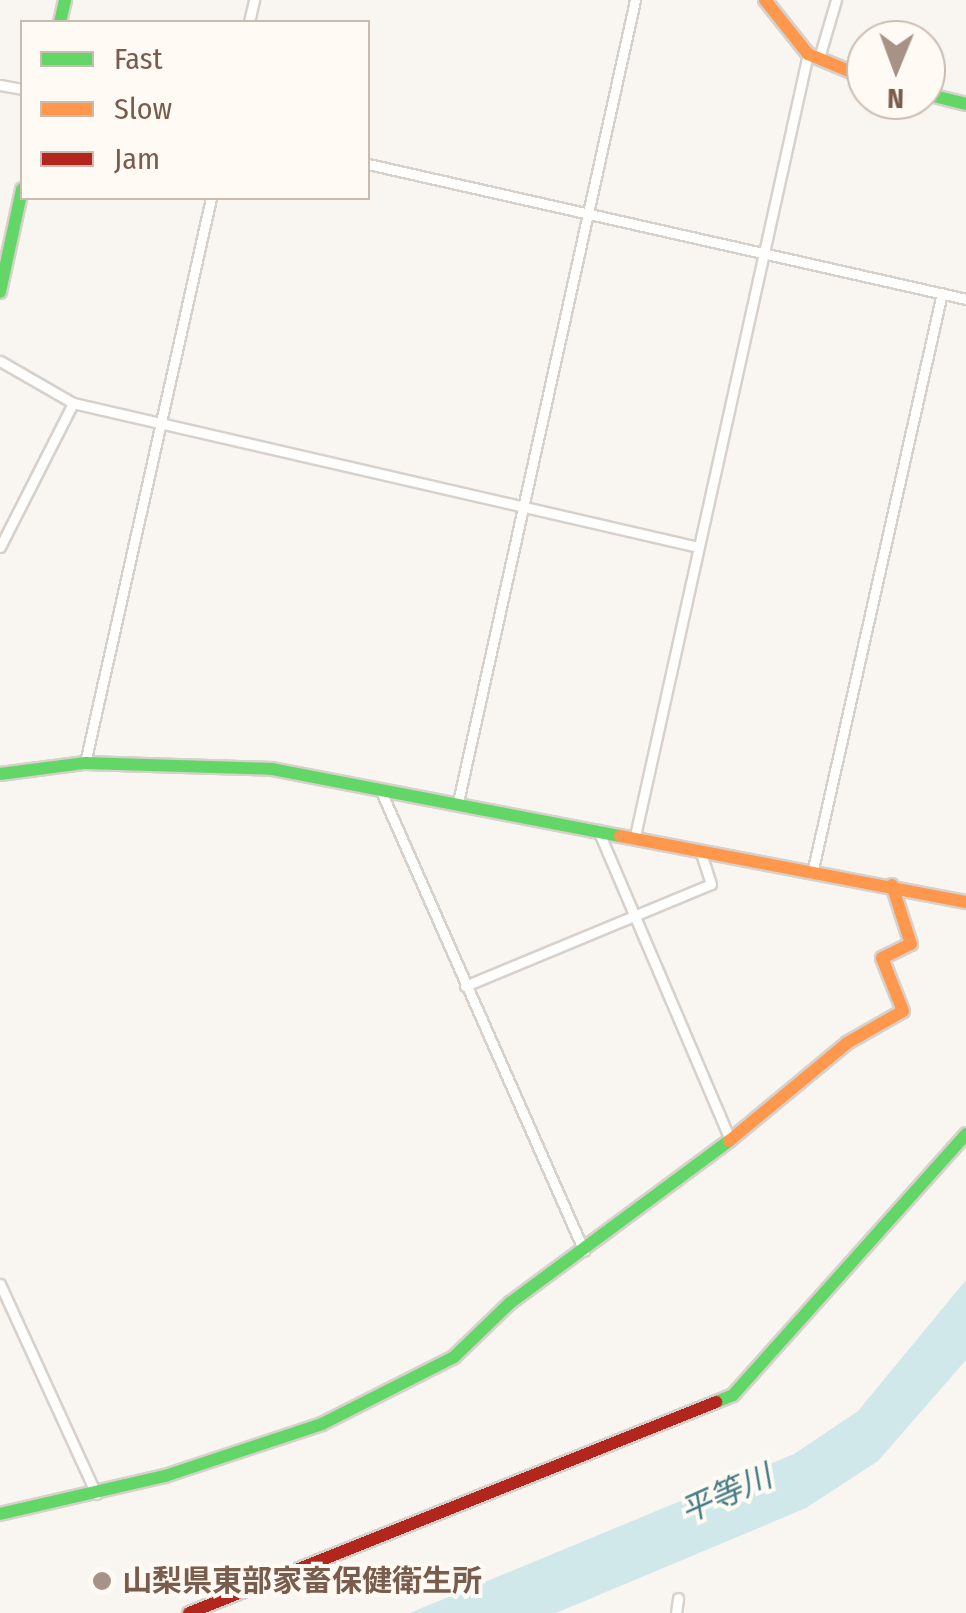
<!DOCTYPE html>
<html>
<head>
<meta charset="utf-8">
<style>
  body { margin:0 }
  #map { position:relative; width:966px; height:1613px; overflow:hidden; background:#f9f5f0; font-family:"Fira Sans Condensed","Noto Sans JP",sans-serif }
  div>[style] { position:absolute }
  .water>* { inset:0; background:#d0e8ea }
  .roads { filter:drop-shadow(2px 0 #d7d1cb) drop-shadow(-2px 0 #d7d1cb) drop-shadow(0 2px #d7d1cb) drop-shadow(0 -2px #d7d1cb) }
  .street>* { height:9px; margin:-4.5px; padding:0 4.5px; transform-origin:4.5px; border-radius:4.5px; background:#fefefd }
  .fast>* { height:12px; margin:-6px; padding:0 6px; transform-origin:6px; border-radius:6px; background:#63d668 }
  .slow>* { height:12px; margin:-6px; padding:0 6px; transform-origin:6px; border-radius:6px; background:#ff974d }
  .jam>* { height:12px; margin:-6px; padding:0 6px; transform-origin:6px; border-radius:6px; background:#b3261e }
  .dots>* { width:28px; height:28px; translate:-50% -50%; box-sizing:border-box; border:5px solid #fffaf3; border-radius:50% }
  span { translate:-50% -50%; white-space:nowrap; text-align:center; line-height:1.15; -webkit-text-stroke:8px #fffaf3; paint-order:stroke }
  .poi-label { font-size:30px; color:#7a5c4d; font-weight:700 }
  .left { translate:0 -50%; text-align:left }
  .water-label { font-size:32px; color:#437c86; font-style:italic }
  .legend { position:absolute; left:20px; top:20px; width:350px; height:180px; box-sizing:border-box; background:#fffaf3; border:2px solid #cabbb1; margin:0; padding:12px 18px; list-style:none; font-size:30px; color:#7a5c4d }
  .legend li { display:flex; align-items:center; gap:20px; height:50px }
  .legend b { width:50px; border:2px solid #cabbb1 }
  .north { position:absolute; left:846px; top:20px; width:100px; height:100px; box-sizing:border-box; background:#fffaf3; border:2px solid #cabbb1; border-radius:50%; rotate:181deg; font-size:28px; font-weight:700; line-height:40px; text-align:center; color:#7a5c4d }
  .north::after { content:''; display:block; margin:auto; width:35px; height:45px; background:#a69286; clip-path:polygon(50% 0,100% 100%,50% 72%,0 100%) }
</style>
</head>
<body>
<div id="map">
  <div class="water">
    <div style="clip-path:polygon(966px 1280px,966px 1360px,878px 1461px,806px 1508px,556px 1613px,410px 1613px,794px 1454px,858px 1411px)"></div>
  </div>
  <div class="roads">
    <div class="street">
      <div style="left:249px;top:22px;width:23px;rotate:-77deg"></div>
      <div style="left:819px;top:58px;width:60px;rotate:-73.7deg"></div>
      <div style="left:0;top:85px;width:22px;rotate:10deg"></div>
      <div style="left:368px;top:164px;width:613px;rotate:12.72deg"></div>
      <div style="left:0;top:361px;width:84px;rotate:29.9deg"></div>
      <div style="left:73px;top:403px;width:641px;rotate:12.97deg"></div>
      <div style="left:0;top:547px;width:161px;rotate:-63.1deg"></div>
      <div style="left:85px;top:763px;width:579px;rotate:-77.43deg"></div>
      <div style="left:380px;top:789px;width:505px;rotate:66.18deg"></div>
      <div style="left:458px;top:802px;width:821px;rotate:-77.55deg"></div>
      <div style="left:598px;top:830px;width:337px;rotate:66.9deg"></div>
      <div style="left:635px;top:836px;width:801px;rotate:-77.53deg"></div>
      <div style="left:813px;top:869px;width:590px;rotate:-77.38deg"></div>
      <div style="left:465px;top:986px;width:266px;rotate:-22.5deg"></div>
      <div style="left:711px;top:884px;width:36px;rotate:-108deg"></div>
      <div style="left:0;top:1284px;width:231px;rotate:65.4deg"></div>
      <div style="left:676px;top:1613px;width:15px;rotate:-82deg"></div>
    </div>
    <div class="fast">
      <div style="left:60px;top:22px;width:23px;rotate:-77deg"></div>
      <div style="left:926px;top:94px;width:41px;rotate:14deg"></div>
      <div style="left:0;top:292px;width:105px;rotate:-77.9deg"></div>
      <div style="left:0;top:774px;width:86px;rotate:-7.4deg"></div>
      <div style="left:85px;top:763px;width:187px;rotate:1.8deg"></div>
      <div style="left:272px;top:769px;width:354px;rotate:10.9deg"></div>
      <div style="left:716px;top:1402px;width:18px;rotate:-22deg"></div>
      <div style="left:733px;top:1395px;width:350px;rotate:-48.2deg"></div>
      <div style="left:0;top:1514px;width:169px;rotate:-13deg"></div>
      <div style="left:165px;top:1476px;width:165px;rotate:-18.3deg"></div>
      <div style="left:322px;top:1424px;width:148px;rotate:-26.9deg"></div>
      <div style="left:454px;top:1357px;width:78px;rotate:-44deg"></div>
      <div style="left:510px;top:1303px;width:272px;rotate:-36.5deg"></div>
    </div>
    <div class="slow">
      <div style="left:765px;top:0;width:69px;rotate:51.5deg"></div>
      <div style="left:808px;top:54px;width:63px;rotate:22.5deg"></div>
      <div style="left:620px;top:836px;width:352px;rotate:10.8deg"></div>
      <div style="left:729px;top:1141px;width:153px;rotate:-39.7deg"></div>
      <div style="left:847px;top:1043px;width:64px;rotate:-29.7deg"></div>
      <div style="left:903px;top:1011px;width:57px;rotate:-111.6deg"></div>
      <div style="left:882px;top:958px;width:32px;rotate:-26deg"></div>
      <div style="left:911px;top:944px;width:62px;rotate:-107.9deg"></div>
    </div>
    <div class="jam">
      <div style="left:189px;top:1613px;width:568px;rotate:-21.82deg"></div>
    </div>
  </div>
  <div class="dots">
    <div style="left:102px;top:1581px;background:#a69286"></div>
  </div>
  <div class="poi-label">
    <span class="left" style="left:122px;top:1581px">山梨県東部家畜保健衛生所</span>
  </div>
  <div class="water-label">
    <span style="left:726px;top:1494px;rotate:-24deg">平等川</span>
  </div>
  <ul class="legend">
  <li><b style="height:12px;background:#63d668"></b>Fast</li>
  <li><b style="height:12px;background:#ff974d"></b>Slow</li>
  <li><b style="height:12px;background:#b3261e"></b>Jam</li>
  </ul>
  <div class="north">N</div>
</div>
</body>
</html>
